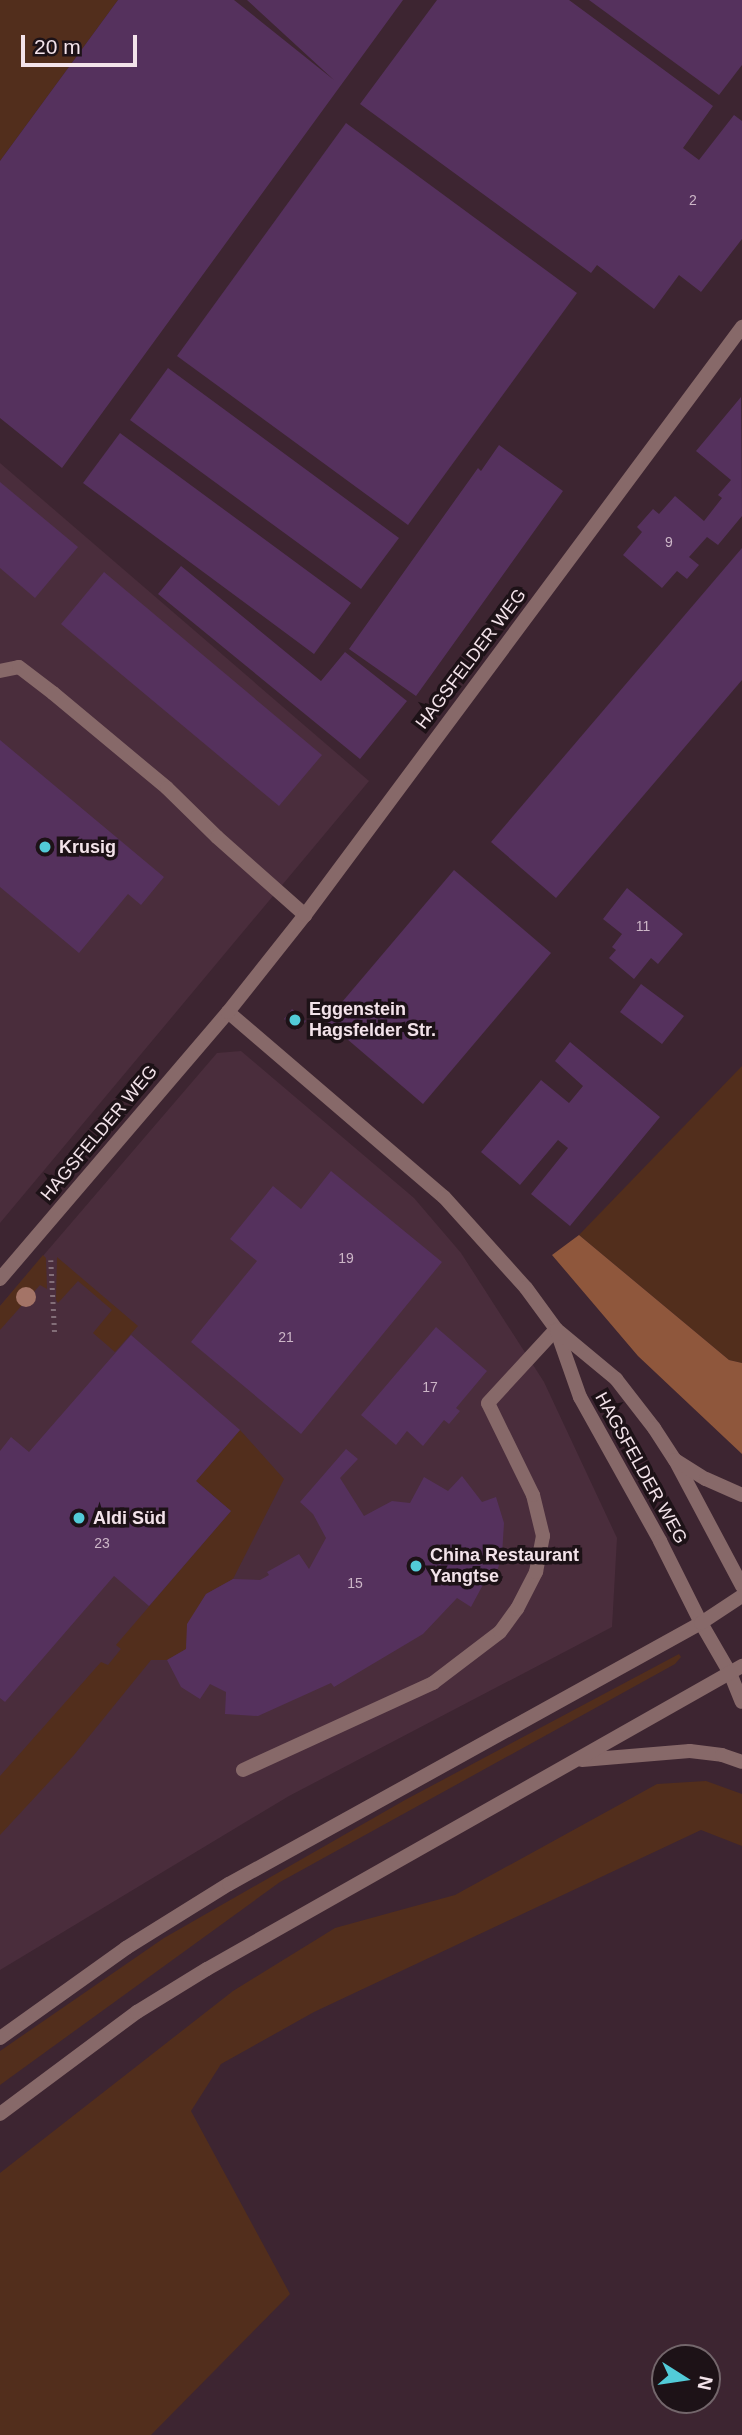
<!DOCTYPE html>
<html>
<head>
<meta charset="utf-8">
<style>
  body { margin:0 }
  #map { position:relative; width:742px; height:2435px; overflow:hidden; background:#3d2531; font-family:Helvetica,sans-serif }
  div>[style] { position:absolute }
  .built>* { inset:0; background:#4a2d3c }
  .green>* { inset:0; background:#522e1c }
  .forest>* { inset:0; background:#8f573c }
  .building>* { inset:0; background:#55315d }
  .path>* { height:4.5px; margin-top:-2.25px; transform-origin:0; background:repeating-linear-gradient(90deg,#836e78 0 2px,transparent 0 7px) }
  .service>* { height:14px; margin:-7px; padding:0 7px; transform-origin:7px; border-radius:7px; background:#876969 }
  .minor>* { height:14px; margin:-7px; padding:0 7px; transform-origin:7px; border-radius:7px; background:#876969 }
  .tertiary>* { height:14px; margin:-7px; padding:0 7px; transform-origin:7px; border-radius:7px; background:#876969 }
  .trees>* { width:20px; height:20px; margin:-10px; border-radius:50%; background:#a47467 }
  .dots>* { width:19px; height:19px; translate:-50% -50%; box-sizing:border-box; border:4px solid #1d1217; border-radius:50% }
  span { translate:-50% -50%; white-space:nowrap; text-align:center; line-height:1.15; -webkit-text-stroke:7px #1d1217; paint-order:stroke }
  .number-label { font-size:14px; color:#ccb6c7 }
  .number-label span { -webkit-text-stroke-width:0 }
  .street-label { font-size:18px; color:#f3e3ea }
  .poi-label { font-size:18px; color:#f3e3ea; font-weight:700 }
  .left { translate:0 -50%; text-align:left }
  .north { position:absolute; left:651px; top:2344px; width:70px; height:70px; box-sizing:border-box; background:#1d1217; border:2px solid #73666b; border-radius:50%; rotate:102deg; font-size:19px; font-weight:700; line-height:28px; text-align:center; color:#f3e3ea }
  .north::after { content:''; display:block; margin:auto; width:24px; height:32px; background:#52cbd8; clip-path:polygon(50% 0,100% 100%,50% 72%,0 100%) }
  .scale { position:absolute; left:21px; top:35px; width:116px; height:32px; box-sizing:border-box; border:4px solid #f3e3ea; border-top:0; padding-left:9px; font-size:21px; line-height:24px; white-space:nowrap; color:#f3e3ea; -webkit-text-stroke:5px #1d1217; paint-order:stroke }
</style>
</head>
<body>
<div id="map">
  <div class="built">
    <div style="clip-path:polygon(0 463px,369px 781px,0 1223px)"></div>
    <div style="clip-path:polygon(241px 1051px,414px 1198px,461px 1253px,544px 1382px,617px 1538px,612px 1627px,289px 1796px,0 1970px,0 1306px,217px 1053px)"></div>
  </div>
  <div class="green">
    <div style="clip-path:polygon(0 0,118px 0,0 161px)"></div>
    <div style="clip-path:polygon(742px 1066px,742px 1363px,729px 1360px,579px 1235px)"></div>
    <div style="clip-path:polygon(43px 1255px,46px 1258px,47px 1289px,40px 1285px,0 1330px,0 1306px)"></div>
    <div style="clip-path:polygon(57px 1257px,138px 1326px,115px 1352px,93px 1333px,112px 1310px,78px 1281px,58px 1303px,56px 1300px)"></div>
    <div style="clip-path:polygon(240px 1430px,284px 1479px,233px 1579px,206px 1594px,188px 1624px,186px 1649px,167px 1660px,151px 1660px,74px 1755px,0 1835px,0 1776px,101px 1662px,108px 1665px,121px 1649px,116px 1645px,231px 1511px,196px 1481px)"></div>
    <div style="clip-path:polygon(679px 1654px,681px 1657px,675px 1664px,280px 1882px,0 2085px,0 2051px,164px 1938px,405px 1800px)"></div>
    <div style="clip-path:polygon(706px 1781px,742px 1794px,742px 1846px,701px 1830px,314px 2012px,221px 2064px,191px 2111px,290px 2294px,151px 2435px,0 2435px,0 2173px,233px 1991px,335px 1928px,455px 1895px,657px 1784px)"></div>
  </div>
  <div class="forest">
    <div style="clip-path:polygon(579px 1235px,729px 1360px,742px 1363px,742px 1454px,638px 1356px,552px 1255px)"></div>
  </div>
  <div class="building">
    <div style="clip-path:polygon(118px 0,234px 0,334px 80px,247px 0,403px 0,62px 468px,0 418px,0 161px)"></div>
    <div style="clip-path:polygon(437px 0,569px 0,713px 106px,683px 148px,699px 160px,734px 115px,742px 121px,742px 239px,701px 292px,679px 275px,654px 309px,597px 265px,591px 273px,360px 104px)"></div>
    <div style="clip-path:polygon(589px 0,742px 0,742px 65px,719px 95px)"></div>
    <div style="clip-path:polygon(346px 123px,577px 293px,408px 525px,177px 356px)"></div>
    <div style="clip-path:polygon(168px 368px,399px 538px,361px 589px,130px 420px)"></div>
    <div style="clip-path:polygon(741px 397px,742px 516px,718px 545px,707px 537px,689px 557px,699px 565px,687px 579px,677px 571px,662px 588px,623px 555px,642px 532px,637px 527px,653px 509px,659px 514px,675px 496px,704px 521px,722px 498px,718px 495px,731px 480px,696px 451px)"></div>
    <div style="clip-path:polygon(120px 433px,351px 603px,314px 654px,83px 483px)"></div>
    <div style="clip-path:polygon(499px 445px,563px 491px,416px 696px,349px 649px,478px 468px,481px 471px)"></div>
    <div style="clip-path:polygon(0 482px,78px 547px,35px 598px,0 568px)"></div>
    <div style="clip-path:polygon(742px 548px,742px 680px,556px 898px,491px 842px)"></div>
    <div style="clip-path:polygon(181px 566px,321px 681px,345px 652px,407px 701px,360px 759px,158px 594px)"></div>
    <div style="clip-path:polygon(104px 572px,322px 755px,279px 806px,61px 624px)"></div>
    <div style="clip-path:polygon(0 740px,164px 877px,141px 905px,128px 894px,79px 953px,0 887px)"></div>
    <div style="clip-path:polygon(454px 870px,551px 953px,423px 1104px,326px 1021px)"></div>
    <div style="clip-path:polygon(627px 888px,683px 934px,658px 964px,651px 958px,634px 979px,609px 958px,616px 950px,612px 947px,622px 934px,603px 919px)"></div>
    <div style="clip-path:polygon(641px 984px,684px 1016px,662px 1044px,620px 1012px)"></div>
    <div style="clip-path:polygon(292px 1009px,306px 1021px,297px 1030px,284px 1019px)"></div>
    <div style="clip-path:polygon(570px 1042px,660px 1117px,570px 1226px,531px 1194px,568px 1148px,558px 1140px,520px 1185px,481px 1152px,541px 1080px,569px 1103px,583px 1086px,555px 1061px)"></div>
    <div style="clip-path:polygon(331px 1171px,442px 1262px,301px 1434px,191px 1342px,257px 1261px,230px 1239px,273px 1186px,301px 1209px)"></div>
    <div style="clip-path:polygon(436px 1327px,487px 1371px,456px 1408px,460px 1411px,449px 1424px,444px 1420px,423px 1446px,407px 1431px,396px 1445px,361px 1415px)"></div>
    <div style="clip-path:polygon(131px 1335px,240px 1430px,196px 1481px,231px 1511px,149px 1606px,114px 1576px,5px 1702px,0 1698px,0 1451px,11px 1437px,29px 1452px)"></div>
    <div style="clip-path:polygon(346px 1449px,358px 1459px,340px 1478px,364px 1516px,392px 1501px,410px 1503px,424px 1477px,448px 1491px,462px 1476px,482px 1502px,496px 1497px,504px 1523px,502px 1555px,493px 1585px,485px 1581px,471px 1607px,457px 1598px,423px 1634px,334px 1687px,331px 1683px,258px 1716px,225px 1714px,226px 1692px,210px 1684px,200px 1699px,181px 1687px,167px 1660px,186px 1649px,187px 1624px,206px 1594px,233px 1579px,260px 1580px,269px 1575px,267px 1572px,299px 1554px,309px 1569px,326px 1538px,313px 1514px,300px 1502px)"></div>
  </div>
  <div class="path">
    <div style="left:51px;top:1260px;width:76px;rotate:87deg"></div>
  </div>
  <div class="service">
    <div style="left:0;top:671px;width:19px;rotate:-12deg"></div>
    <div style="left:19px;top:667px;width:43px;rotate:37.4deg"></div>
    <div style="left:53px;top:693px;width:148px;rotate:39.8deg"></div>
    <div style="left:167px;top:788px;width:70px;rotate:44.4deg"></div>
    <div style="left:217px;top:837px;width:118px;rotate:41.6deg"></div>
    <div style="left:243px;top:1770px;width:209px;rotate:-24.6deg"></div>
    <div style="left:433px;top:1683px;width:84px;rotate:-37.3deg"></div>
    <div style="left:500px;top:1632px;width:29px;rotate:-54deg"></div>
    <div style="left:517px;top:1609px;width:42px;rotate:-62.8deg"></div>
    <div style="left:536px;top:1572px;width:37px;rotate:-79deg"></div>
    <div style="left:543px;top:1536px;width:42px;rotate:-103.7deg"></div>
    <div style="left:533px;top:1495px;width:102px;rotate:-116.1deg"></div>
    <div style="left:488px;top:1403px;width:100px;rotate:-47.4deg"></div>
  </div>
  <div class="minor">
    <div style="left:228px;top:1012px;width:284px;rotate:40.6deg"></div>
    <div style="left:444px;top:1197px;width:122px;rotate:48deg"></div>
    <div style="left:526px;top:1288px;width:51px;rotate:53.8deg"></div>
    <div style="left:556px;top:1329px;width:72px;rotate:70.6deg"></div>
    <div style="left:580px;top:1397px;width:165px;rotate:60.9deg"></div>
    <div style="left:660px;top:1541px;width:92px;rotate:63.4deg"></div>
    <div style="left:701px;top:1623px;width:58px;rotate:59.9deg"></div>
    <div style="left:730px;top:1673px;width:31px;rotate:68deg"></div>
    <div style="left:0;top:1279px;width:351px;rotate:-49.5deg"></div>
    <div style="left:228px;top:1012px;width:124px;rotate:-51.6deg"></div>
    <div style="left:305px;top:915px;width:733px;rotate:-53.38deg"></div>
    <div style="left:557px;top:1330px;width:77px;rotate:39.7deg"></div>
    <div style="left:616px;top:1379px;width:62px;rotate:52.2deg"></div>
    <div style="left:654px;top:1428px;width:38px;rotate:57deg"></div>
    <div style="left:675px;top:1460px;width:143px;rotate:62deg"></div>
  </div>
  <div class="tertiary">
    <div style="left:675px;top:1460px;width:36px;rotate:32deg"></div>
    <div style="left:706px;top:1479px;width:39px;rotate:24deg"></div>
    <div style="left:582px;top:1760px;width:108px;rotate:-4.8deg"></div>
    <div style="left:690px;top:1751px;width:32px;rotate:7deg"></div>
    <div style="left:722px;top:1755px;width:21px;rotate:19deg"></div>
    <div style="left:0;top:2038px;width:155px;rotate:-35.5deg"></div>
    <div style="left:126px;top:1948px;width:121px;rotate:-31.9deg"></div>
    <div style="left:229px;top:1884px;width:539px;rotate:-28.94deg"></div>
    <div style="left:701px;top:1623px;width:49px;rotate:-33.4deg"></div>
    <div style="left:0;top:2114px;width:171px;rotate:-36.7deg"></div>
    <div style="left:137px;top:2012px;width:82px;rotate:-31.6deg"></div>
    <div style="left:207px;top:1969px;width:615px;rotate:-29.53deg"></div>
  </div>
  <div class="trees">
    <div style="left:26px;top:1297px"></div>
  </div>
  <div class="dots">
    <div style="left:45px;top:847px;background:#52cbd8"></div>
    <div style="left:295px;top:1020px;background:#52cbd8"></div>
    <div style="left:79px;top:1518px;background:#52cbd8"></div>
    <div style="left:416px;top:1566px;background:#52cbd8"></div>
  </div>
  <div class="number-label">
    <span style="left:693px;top:200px">2</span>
    <span style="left:669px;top:542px">9</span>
    <span style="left:643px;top:926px">11</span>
    <span style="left:346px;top:1258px">19</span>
    <span style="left:286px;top:1337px">21</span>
    <span style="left:430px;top:1387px">17</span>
    <span style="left:102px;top:1543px">23</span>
    <span style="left:355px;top:1583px">15</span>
  </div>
  <div class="street-label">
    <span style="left:471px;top:659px;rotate:-53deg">HAGSFELDER WEG</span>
    <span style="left:99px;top:1133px;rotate:-50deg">HAGSFELDER WEG</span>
    <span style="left:641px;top:1468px;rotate:61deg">HAGSFELDER WEG</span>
  </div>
  <div class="poi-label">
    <span class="left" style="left:59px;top:847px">Krusig</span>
    <span class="left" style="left:309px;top:1020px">Eggenstein<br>Hagsfelder Str.</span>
    <span class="left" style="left:93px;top:1518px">Aldi Süd</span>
    <span class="left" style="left:430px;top:1566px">China Restaurant<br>Yangtse</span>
  </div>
  <div class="north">N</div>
  <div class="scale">20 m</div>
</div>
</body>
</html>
